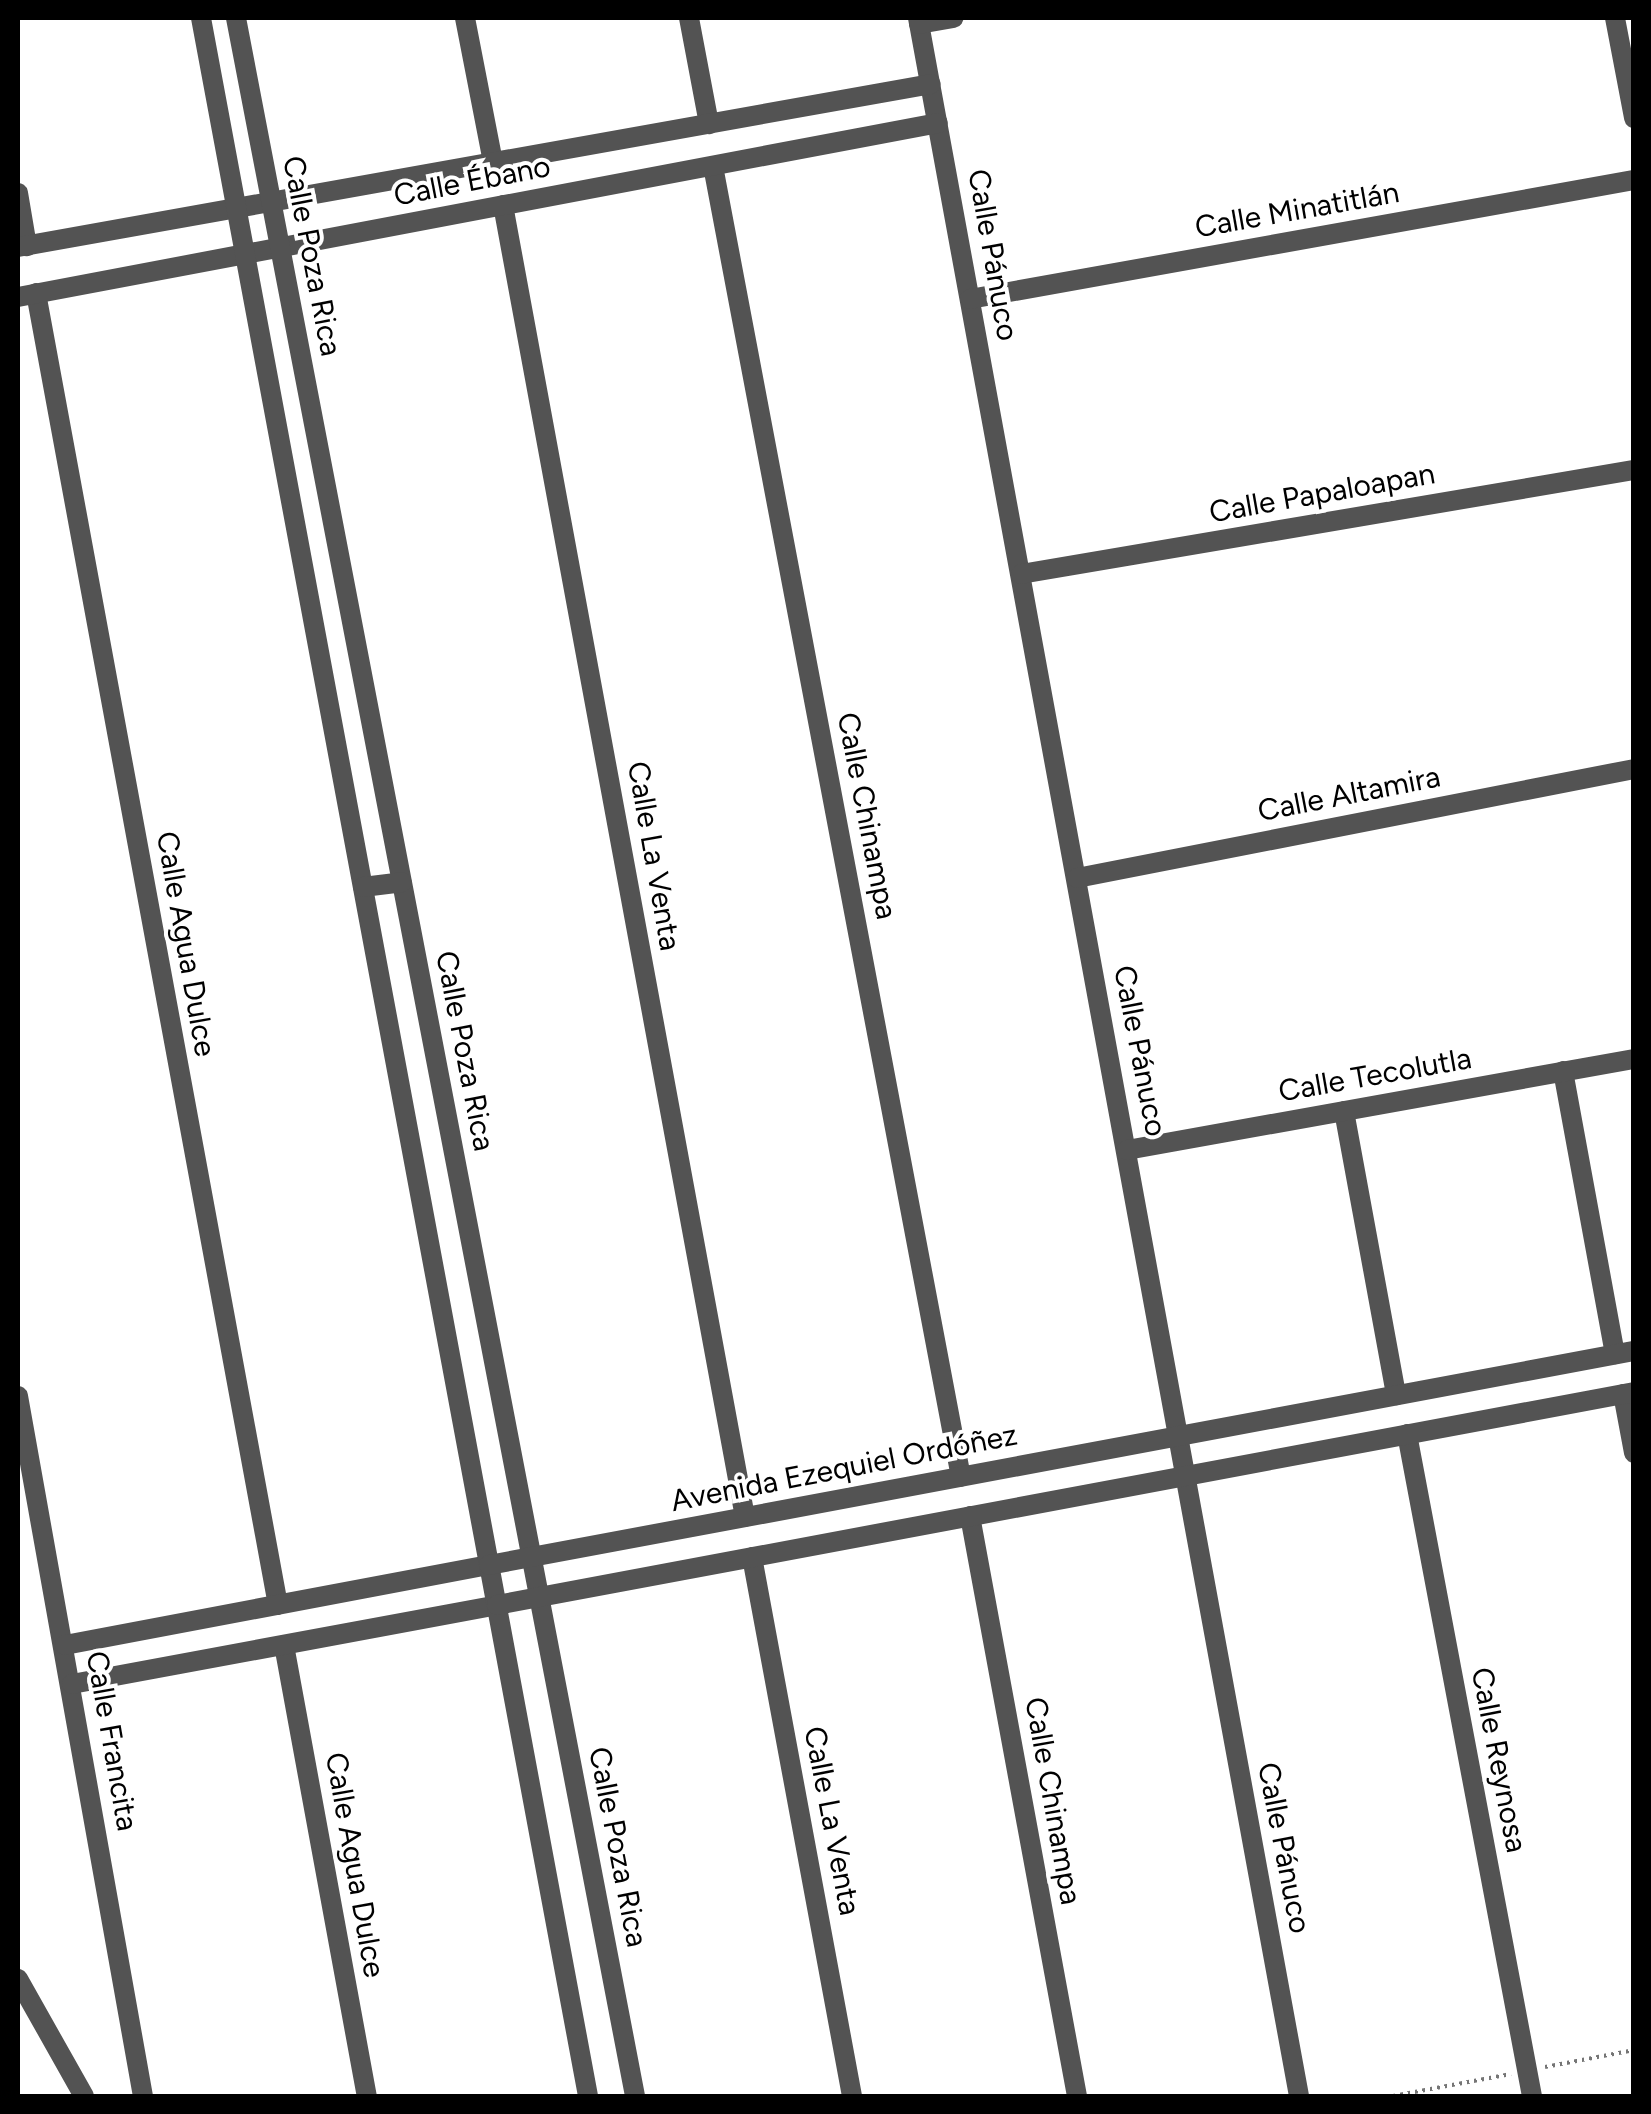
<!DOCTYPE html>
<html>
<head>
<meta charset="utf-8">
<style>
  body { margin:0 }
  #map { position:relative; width:1651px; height:2114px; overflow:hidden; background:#fff; font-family:Figtree,sans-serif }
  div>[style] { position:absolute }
  .path>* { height:4px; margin-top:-2px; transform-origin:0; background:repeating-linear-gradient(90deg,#757575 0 2.5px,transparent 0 7.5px) }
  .minor>* { height:20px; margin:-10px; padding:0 10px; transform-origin:10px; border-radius:10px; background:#535353 }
  .tertiary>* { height:20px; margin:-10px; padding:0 10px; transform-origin:10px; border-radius:10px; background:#535353 }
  span { translate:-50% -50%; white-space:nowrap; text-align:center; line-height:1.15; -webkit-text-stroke:8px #fff; paint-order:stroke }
  .street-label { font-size:30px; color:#000 }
  .frame { position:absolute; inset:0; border:20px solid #000; pointer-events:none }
</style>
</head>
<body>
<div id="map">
  <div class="path">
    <div style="left:1545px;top:2067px;width:91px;rotate:-10.8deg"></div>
    <div style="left:1393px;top:2096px;width:120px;rotate:-10.6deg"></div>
  </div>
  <div class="minor">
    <div style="left:465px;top:18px;width:147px;rotate:79deg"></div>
    <div style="left:689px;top:18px;width:108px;rotate:79.3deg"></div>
    <div style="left:918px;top:18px;width:2113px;rotate:79.61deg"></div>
    <div style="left:919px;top:24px;width:35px;rotate:-10deg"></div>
    <div style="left:713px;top:166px;width:1334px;rotate:79.29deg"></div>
    <div style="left:18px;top:193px;width:54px;rotate:80.4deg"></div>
    <div style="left:503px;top:205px;width:1334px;rotate:79.55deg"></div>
    <div style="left:18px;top:247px;width:927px;rotate:-10.12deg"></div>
    <div style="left:36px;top:293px;width:1334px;rotate:79.55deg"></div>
    <div style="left:18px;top:297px;width:936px;rotate:-10.71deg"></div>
    <div style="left:970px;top:299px;width:675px;rotate:-10.16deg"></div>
    <div style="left:1021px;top:574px;width:622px;rotate:-9.63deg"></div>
    <div style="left:1077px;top:878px;width:568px;rotate:-11.07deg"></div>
    <div style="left:1563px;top:1071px;width:288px;rotate:79.6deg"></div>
    <div style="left:1344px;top:1111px;width:289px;rotate:79.6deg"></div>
    <div style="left:1127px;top:1150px;width:515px;rotate:-10.18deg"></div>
    <div style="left:1623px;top:1394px;width:60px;rotate:79.4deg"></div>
    <div style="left:18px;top:1396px;width:711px;rotate:79.88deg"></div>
    <div style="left:1407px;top:1434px;width:674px;rotate:79.31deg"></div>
    <div style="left:970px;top:1516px;width:590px;rotate:79.55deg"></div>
    <div style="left:752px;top:1557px;width:548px;rotate:79.49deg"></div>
    <div style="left:65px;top:1645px;width:431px;rotate:-10.7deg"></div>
    <div style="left:284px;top:1645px;width:459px;rotate:79.6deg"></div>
    <div style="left:72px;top:1684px;width:432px;rotate:-10.5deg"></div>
    <div style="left:18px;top:1979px;width:134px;rotate:60.6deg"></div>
  </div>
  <div class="tertiary">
    <div style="left:201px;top:18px;width:2114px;rotate:79.45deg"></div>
    <div style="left:236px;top:18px;width:2116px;rotate:79.13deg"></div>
    <div style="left:1615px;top:18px;width:102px;rotate:79.2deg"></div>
    <div style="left:363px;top:887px;width:39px;rotate:-7deg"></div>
    <div style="left:489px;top:1565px;width:1165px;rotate:-10.59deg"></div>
    <div style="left:497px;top:1605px;width:1157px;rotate:-10.61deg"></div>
  </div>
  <div class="street-label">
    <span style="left:472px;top:181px;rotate:-11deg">Calle Ébano</span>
    <span style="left:1297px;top:210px;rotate:-10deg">Calle Minatitlán</span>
    <span style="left:993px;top:255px;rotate:80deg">Calle Pánuco</span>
    <span style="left:312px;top:256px;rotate:79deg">Calle Poza Rica</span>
    <span style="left:1322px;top:493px;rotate:-10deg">Calle Papaloapan</span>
    <span style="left:1349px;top:794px;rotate:-11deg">Calle Altamira</span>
    <span style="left:867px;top:816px;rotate:79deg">Calle Chinampa</span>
    <span style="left:654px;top:856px;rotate:80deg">Calle La Venta</span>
    <span style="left:186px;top:944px;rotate:80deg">Calle Agua Dulce</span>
    <span style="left:465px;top:1051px;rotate:79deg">Calle Poza Rica</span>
    <span style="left:1140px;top:1051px;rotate:79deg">Calle Pánuco</span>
    <span style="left:1375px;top:1075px;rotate:-10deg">Calle Tecolutla</span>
    <span style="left:844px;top:1468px;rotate:-11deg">Avenida Ezequiel Ordóñez</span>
    <span style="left:112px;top:1741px;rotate:80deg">Calle Francita</span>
    <span style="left:1499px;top:1760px;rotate:79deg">Calle Reynosa</span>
    <span style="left:1053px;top:1801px;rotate:80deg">Calle Chinampa</span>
    <span style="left:832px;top:1821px;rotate:79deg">Calle La Venta</span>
    <span style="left:618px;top:1847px;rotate:79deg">Calle Poza Rica</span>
    <span style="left:1284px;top:1848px;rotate:79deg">Calle Pánuco</span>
    <span style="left:355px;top:1865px;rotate:80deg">Calle Agua Dulce</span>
  </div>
  <div class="frame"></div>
</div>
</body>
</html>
